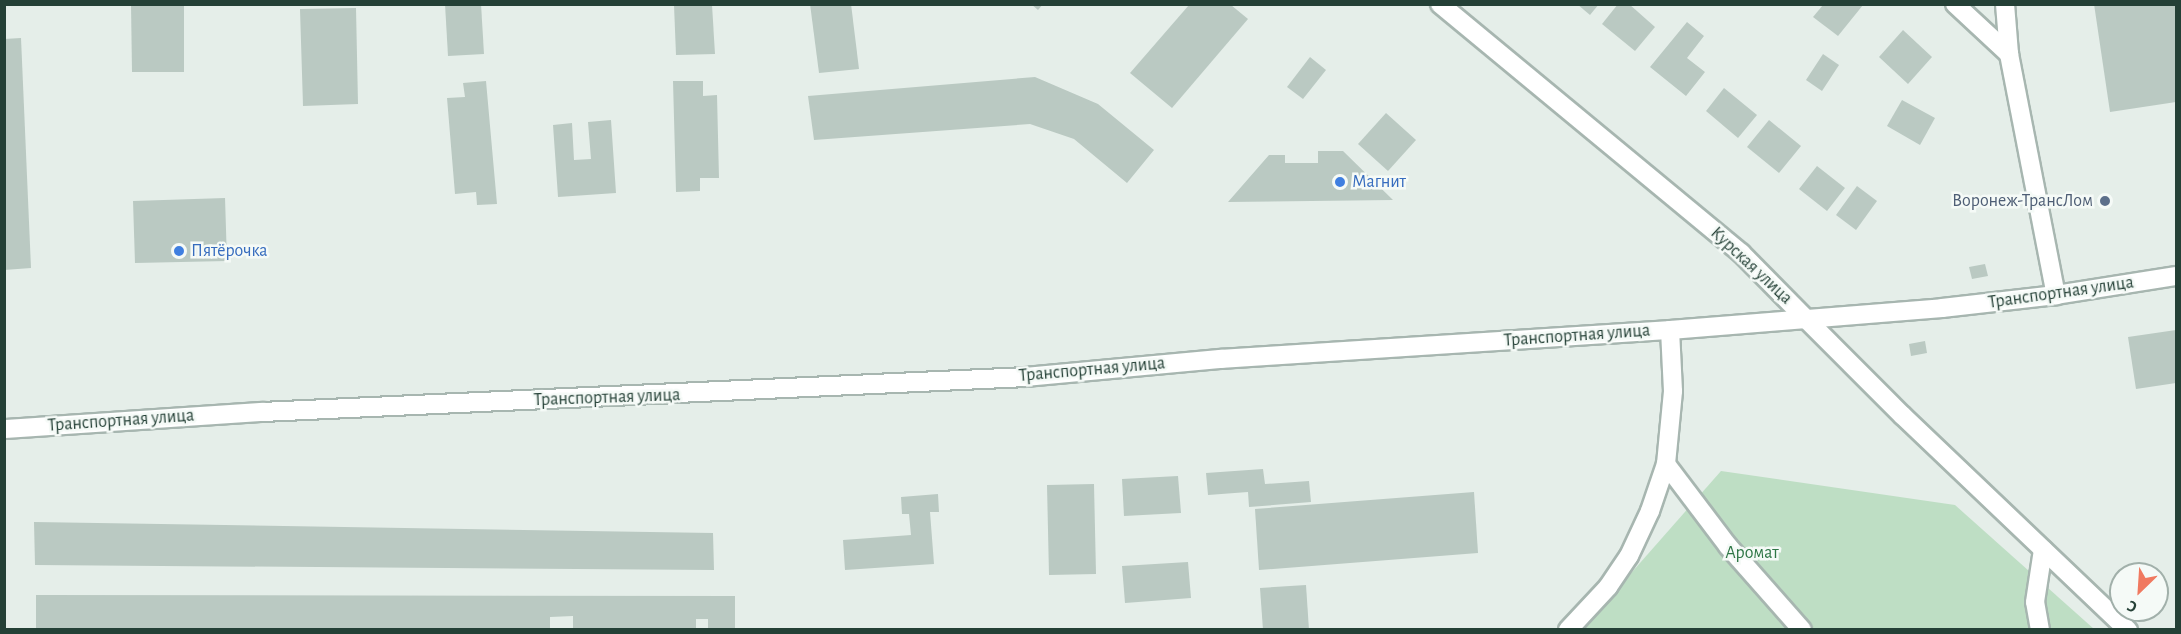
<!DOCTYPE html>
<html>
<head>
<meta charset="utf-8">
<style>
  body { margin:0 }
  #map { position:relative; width:2181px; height:634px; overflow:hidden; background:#e5eee9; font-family:"Alegreya Sans",sans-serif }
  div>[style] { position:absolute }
  .green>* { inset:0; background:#bedec4 }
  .building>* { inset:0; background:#bac9c2 }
  .roads { filter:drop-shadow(2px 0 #a7b6b0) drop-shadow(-2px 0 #a7b6b0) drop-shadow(0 2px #a7b6b0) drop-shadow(0 -2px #a7b6b0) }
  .minor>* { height:18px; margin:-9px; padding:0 9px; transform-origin:9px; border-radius:9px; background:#fff }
  .tertiary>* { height:18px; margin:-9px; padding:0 9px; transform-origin:9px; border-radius:9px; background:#fff }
  .secondary>* { height:18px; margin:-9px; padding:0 9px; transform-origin:9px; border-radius:9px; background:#fff }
  .dots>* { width:16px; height:16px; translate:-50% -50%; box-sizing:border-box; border:3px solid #f5faf7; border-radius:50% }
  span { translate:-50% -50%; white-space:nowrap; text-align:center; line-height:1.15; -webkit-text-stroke:5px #f5faf7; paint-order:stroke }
  .shop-label { font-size:18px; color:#366cbe }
  .left { translate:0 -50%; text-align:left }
  .service-label { font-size:18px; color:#4e5e75 }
  .right { translate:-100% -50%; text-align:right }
  .street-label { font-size:18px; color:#244036 }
  .park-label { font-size:18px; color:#2e7645 }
  .frame { position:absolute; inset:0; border:6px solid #244036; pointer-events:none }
  .north { position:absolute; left:2109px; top:562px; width:60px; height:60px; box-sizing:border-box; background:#f5faf7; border:2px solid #a1b0aa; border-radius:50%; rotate:205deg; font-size:16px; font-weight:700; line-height:24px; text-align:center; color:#244036 }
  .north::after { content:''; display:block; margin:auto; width:21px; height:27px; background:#f07960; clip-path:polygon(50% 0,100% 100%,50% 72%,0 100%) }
</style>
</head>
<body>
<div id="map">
  <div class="green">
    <div style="clip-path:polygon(1721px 471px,1955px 505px,2094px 629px,1581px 630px)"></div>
  </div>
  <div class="building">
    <div style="clip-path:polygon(131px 4px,184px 4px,184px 72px,132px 72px)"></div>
    <div style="clip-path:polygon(445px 4px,481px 4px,484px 54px,448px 56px)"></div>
    <div style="clip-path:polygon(810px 4px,851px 4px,859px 69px,819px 73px)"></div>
    <div style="clip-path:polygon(1031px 4px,1043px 4px,1038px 10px)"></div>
    <div style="clip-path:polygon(1577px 4px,1599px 4px,1590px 15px)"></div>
    <div style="clip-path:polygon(1618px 4px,1629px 4px,1655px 27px,1635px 51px,1602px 24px)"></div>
    <div style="clip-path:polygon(2094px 4px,2176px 4px,2176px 102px,2110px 112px)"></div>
    <div style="clip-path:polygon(674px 5px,712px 5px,715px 54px,676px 55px)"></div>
    <div style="clip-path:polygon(1189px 5px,1231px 5px,1248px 19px,1172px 108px,1130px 73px)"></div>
    <div style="clip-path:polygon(1823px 5px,1863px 5px,1838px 36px,1813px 17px)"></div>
    <div style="clip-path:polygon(356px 8px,358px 104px,303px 106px,300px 9px)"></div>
    <div style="clip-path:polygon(1687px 22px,1704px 36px,1687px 58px,1705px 72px,1686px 96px,1650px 67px)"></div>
    <div style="clip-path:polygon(1903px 30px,1932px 57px,1908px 84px,1879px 57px)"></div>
    <div style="clip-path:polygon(21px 38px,31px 268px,4px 270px,4px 39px)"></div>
    <div style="clip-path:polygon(1823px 54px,1839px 65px,1822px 91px,1806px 80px)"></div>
    <div style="clip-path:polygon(1310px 57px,1326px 70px,1303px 99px,1287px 87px)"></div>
    <div style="clip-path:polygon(1035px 77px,1098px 104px,1154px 150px,1127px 183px,1074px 139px,1030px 124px,814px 140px,808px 96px)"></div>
    <div style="clip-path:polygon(486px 81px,497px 204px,477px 205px,476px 192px,455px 194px,447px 98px,465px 97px,463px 83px)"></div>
    <div style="clip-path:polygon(673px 81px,703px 81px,703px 96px,717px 95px,719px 178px,700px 178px,700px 191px,676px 192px)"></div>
    <div style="clip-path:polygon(1724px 88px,1757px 115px,1738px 138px,1706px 111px)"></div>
    <div style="clip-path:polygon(1902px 100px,1935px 118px,1920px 145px,1887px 126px)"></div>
    <div style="clip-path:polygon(1386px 113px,1416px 140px,1388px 171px,1358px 144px)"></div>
    <div style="clip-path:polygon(611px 120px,616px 193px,558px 197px,553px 125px,572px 123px,574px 160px,591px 159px,588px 122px)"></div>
    <div style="clip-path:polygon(1769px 120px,1801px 146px,1779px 173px,1747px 147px)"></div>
    <div style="clip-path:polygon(1318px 151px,1343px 151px,1393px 200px,1228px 202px,1269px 155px,1285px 155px,1285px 163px,1318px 163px)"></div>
    <div style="clip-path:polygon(1817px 166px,1845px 188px,1827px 211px,1799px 189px)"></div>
    <div style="clip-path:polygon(1857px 186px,1877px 201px,1856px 230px,1836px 215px)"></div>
    <div style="clip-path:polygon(225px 198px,227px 261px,135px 263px,133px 201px)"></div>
    <div style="clip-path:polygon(1985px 264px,1988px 276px,1972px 279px,1969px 267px)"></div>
    <div style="clip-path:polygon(2176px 330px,2176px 383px,2136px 389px,2128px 337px)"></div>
    <div style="clip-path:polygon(1925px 341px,1927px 353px,1911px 356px,1909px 344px)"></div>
    <div style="clip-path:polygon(1263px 469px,1265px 484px,1309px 481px,1311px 502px,1249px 507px,1248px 492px,1208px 495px,1206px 473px)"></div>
    <div style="clip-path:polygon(1178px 476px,1181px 513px,1124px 516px,1122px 479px)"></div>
    <div style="clip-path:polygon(1094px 484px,1096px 574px,1049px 575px,1047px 485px)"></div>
    <div style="clip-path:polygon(1474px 492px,1478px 553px,1259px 570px,1255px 509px)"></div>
    <div style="clip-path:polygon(938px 494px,939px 512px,930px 512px,934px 564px,845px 570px,843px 540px,911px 535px,909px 514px,902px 514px,901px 497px)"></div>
    <div style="clip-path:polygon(34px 522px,713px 533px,714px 570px,35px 565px)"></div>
    <div style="clip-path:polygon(1188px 562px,1191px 598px,1125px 603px,1122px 566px)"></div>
    <div style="clip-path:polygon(1306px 585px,1309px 630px,1263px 630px,1260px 588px)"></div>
    <div style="clip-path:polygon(36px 595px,735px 596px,735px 630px,708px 630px,708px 619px,696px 619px,696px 630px,573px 630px,573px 616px,550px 617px,550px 630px,36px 630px)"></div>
  </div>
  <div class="roads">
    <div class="minor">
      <div style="left:1955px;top:4px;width:74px;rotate:42.8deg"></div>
      <div style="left:2005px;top:4px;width:50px;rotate:85.4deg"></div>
      <div style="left:2009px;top:54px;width:246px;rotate:79deg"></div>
      <div style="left:1806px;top:319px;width:136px;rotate:45deg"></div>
      <div style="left:1902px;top:415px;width:312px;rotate:43.6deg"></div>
      <div style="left:1666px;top:464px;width:103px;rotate:52.9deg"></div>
      <div style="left:1728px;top:546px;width:112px;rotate:48.6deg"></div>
      <div style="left:1568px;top:630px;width:59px;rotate:-47.1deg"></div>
      <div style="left:1608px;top:587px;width:37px;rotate:-56deg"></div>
      <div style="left:1629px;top:556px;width:50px;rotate:-65deg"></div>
      <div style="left:1650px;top:511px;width:50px;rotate:-71.2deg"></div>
      <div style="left:1666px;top:464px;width:73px;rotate:-84.5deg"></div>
      <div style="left:1673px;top:391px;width:61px;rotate:-92.8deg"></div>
      <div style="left:2040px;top:630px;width:28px;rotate:-100deg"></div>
      <div style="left:2035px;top:602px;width:53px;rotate:-81.3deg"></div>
    </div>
    <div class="tertiary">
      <div style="left:1440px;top:4px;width:391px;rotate:39.6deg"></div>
      <div style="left:1741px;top:253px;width:93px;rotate:45.4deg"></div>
    </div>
    <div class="secondary">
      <div style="left:4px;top:429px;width:259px;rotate:-3.8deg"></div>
      <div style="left:262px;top:412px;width:765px;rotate:-2.62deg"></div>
      <div style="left:1026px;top:377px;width:196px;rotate:-5.3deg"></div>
      <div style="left:1221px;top:359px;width:450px;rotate:-3.7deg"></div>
      <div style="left:1670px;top:330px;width:273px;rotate:-4.6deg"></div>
      <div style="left:1942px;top:308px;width:115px;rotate:-6.5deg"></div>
      <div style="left:2056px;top:295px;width:121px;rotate:-9deg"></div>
    </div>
  </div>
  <div class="dots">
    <div style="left:1340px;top:182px;background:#3f7fe0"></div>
    <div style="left:2105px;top:201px;background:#5c6f8a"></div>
    <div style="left:179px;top:251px;background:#3f7fe0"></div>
  </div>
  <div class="shop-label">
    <span class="left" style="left:1352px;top:182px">Магнит</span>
    <span class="left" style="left:191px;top:251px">Пятёрочка</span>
  </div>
  <div class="service-label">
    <span class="right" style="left:2093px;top:201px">Воронеж-ТрансЛом</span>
  </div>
  <div class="street-label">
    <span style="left:1751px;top:266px;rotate:43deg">Курская улица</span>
    <span style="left:2061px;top:293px;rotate:-8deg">Транспортная улица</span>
    <span style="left:1577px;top:336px;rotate:-4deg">Транспортная улица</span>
    <span style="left:1092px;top:370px;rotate:-5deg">Транспортная улица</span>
    <span style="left:607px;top:398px;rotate:-2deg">Транспортная улица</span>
    <span style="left:121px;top:421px;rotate:-4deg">Транспортная улица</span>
  </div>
  <div class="park-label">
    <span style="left:1752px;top:553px">Аромат</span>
  </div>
  <div class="frame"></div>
  <div class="north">С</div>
</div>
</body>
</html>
